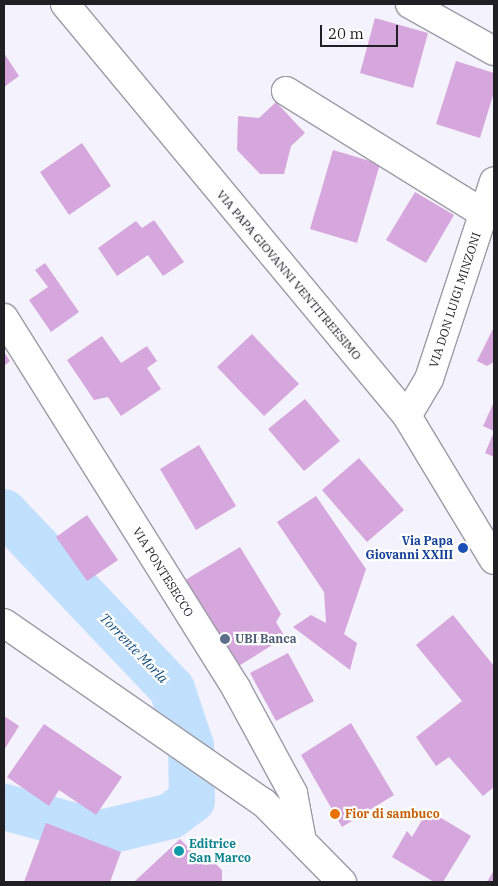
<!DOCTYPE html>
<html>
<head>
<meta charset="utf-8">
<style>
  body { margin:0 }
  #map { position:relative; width:498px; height:886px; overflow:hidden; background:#f3f2fd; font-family:"IBM Plex Serif",serif }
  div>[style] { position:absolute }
  .river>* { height:46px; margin:-23px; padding:0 23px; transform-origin:23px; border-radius:23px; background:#c0e0fe }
  .building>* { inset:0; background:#d6a7dd }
  .roads { filter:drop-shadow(1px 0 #9c9ba5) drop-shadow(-1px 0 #9c9ba5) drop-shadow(0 1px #9c9ba5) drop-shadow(0 -1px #9c9ba5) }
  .minor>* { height:28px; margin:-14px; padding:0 14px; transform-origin:14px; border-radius:14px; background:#fff }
  .major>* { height:28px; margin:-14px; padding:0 14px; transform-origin:14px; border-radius:14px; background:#fff }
  .dots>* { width:14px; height:14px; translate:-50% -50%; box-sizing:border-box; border:2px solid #fff; border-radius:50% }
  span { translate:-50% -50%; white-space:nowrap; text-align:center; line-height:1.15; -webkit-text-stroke:4.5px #fff; paint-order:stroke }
  .street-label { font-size:12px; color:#202024 }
  .transit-label { font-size:12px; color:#164399; font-weight:700 }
  .right { translate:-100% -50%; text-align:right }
  .service-label { font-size:12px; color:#4e5e75; font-weight:700 }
  .left { translate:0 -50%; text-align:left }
  .food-label { font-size:12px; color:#c56008; font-weight:700 }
  .culture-label { font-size:12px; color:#0d838f; font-weight:700 }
  .water-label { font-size:14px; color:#16517e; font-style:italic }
  .frame { position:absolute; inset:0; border:5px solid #202024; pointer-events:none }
  .scale { position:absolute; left:320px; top:25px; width:78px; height:22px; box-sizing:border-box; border:2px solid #202024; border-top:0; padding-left:6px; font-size:15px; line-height:18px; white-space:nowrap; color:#202024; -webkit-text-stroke:4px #fff; paint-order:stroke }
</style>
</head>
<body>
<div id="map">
  <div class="river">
    <div style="left:4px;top:512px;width:244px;rotate:46.5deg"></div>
    <div style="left:172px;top:689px;width:60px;rotate:71.6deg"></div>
    <div style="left:191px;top:746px;width:54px;rotate:88.9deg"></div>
    <div style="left:192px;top:800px;width:26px;rotate:143deg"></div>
    <div style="left:171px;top:816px;width:73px;rotate:166.5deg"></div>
    <div style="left:100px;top:833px;width:99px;rotate:-164.8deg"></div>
  </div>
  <div class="building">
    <div style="clip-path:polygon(375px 18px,428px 33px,413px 88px,360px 73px)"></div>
    <div style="clip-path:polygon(4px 53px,19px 76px,4px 87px)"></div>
    <div style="clip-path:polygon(456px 61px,494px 73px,494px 92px,480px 138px,436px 124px)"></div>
    <div style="clip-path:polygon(276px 102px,305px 133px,291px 146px,284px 174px,260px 174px,237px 150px,238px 116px,259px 118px)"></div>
    <div style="clip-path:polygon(82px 143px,111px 186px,69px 215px,40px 172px)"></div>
    <div style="clip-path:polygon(333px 150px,380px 164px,357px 243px,310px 229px)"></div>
    <div style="clip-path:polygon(415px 192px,454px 215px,426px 263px,386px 240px)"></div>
    <div style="clip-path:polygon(154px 220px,184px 262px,163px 276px,148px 255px,117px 276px,98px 248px,136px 221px,142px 228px)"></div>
    <div style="clip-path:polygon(45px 263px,79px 312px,51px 332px,29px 300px,48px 287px,35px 270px)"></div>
    <div style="clip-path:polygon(494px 327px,494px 362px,487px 366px,477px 361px)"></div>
    <div style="clip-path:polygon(252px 334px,299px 384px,264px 416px,217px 367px)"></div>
    <div style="clip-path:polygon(102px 336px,121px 363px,147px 346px,157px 361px,147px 368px,161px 389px,121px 416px,108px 397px,94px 400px,67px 360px)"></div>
    <div style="clip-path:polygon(4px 352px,10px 361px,4px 366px)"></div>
    <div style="clip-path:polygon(305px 399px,340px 441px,304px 471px,268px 429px)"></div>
    <div style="clip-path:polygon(494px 402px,494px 431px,483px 426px)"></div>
    <div style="clip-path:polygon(494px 432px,494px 457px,485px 453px)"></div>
    <div style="clip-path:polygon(199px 445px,236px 506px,196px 530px,160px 469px)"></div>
    <div style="clip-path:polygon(359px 458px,404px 510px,367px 542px,322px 490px)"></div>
    <div style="clip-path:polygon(316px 496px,366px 569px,344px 634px,357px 643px,350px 670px,293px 627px,311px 615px,326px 623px,324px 592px,277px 522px)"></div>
    <div style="clip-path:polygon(87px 515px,118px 560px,87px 581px,56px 537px)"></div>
    <div style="clip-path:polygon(240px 547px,281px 614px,276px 622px,285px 637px,234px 669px,182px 582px)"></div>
    <div style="clip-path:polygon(453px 615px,494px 666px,494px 787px,483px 796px,449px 757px,436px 766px,416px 737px,462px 701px,416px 645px)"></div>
    <div style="clip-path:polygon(288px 653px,314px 701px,276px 721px,250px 673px)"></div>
    <div style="clip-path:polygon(4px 716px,19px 726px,4px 750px)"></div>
    <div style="clip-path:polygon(351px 723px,394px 795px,342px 827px,301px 755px)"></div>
    <div style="clip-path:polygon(44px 724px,122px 777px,96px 815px,59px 790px,49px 806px,7px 777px)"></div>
    <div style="clip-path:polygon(428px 810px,471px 836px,443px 882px,434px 882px,392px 857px,407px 831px,412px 837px)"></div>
    <div style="clip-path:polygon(46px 823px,121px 852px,110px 882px,24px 882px)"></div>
    <div style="clip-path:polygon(180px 839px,205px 865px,215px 863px,222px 870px,222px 882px,134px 882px)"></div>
    <div style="clip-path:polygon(494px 870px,494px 882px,487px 882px)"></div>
  </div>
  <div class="roads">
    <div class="minor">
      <div style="left:65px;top:4px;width:535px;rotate:50.3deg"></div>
      <div style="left:407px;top:416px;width:168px;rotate:58.9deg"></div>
      <div style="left:410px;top:4px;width:96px;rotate:29.2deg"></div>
      <div style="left:286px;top:91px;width:232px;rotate:31.8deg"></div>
      <div style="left:4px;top:318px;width:437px;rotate:57.9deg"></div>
      <div style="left:236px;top:688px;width:119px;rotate:61.5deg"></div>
      <div style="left:293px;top:793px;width:44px;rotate:79.5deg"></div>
      <div style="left:407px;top:416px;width:43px;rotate:-59.3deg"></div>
      <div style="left:429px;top:379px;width:208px;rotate:-71.8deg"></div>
    </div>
    <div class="major">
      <div style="left:4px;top:623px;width:316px;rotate:34.7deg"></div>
      <div style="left:264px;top:803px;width:111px;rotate:45.4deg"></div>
    </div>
  </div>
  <div class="dots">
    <div style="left:463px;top:548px;background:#1a4fb4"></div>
    <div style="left:225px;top:639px;background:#5c6f8a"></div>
    <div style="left:335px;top:814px;background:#e8710a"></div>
    <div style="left:179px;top:851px;background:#0f9aa8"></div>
  </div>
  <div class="street-label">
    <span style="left:289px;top:275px;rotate:50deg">VIA PAPA GIOVANNI VENTITREESIMO</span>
    <span style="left:455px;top:300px;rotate:-72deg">VIA DON LUIGI MINZONI</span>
    <span style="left:163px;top:572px;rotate:58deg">VIA PONTESECCO</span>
  </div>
  <div class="transit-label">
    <span class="right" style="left:453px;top:548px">Via Papa<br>Giovanni XXIII</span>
  </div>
  <div class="service-label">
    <span class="left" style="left:235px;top:639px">UBI Banca</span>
  </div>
  <div class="food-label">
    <span class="left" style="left:345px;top:814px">Fior di sambuco</span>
  </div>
  <div class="culture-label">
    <span class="left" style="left:189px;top:851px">Editrice<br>San Marco</span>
  </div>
  <div class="water-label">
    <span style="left:134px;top:648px;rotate:46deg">Torrente Morla</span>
  </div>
  <div class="frame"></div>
  <div class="scale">20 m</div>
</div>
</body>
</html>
